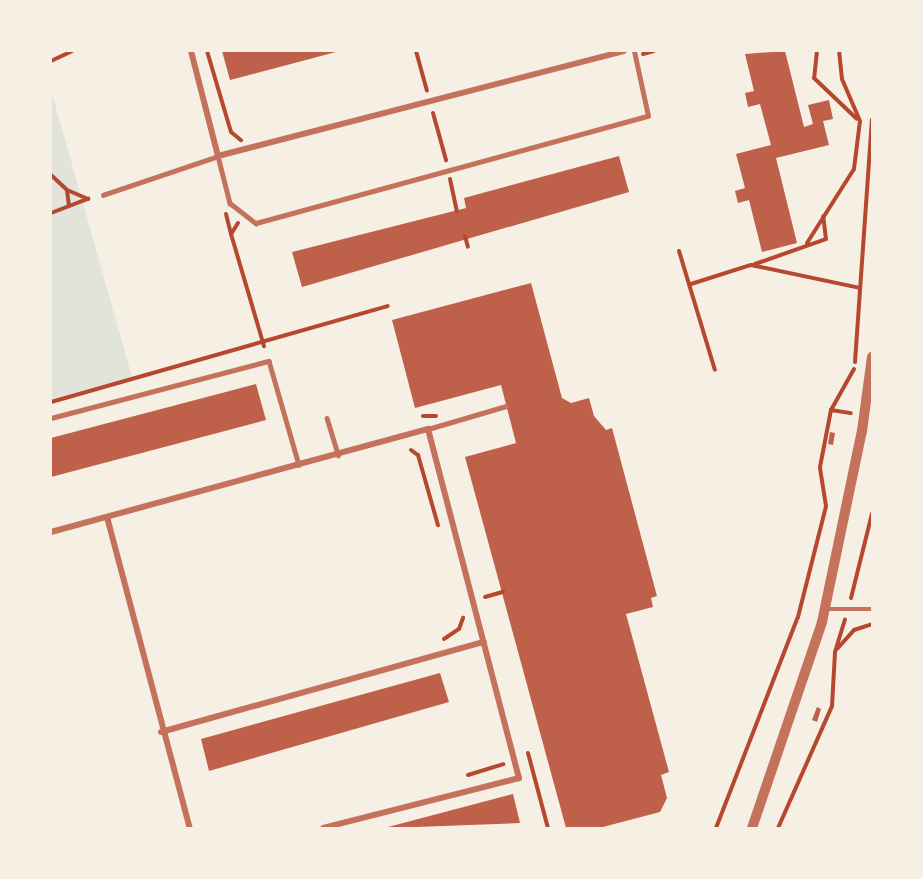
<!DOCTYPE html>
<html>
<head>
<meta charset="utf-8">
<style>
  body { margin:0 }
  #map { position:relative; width:923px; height:879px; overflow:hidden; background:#f6efe4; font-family:"DejaVu Sans",sans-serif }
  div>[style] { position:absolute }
  .green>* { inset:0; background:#e2e4dc }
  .building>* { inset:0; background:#bf614a }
  .path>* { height:4px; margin:-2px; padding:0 2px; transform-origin:2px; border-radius:2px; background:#b5482f }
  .service>* { height:4.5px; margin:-2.25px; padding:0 2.25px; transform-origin:2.25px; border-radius:2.25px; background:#c5725c }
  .minor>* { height:6px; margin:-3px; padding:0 3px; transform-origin:3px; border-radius:3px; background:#c5725c }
  .tertiary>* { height:10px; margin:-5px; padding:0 5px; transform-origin:5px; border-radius:5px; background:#c5725c }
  span { translate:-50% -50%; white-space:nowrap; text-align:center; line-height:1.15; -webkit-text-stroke:4.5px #f6efe4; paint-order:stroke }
  .frame { position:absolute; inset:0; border:52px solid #f6efe4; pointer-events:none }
</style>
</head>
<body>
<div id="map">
  <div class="green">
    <div style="clip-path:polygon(51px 90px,132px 377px,51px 399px)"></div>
  </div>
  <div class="building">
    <div style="clip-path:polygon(222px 51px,336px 51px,336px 52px,230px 80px)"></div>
    <div style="clip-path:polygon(785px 51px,804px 127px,813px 124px,808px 105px,829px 100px,833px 119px,823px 121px,829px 145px,776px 158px,797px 243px,762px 252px,749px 200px,738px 203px,735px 191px,745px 188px,736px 154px,771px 145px,760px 104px,748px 107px,745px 93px,754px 91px,745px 54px)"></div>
    <div style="clip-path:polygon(619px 156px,629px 192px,302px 287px,292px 252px,466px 208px,464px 198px)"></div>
    <div style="clip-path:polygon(531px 283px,562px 398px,571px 403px,589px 398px,594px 416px,606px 430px,612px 428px,657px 596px,651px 598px,653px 607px,626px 614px,669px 772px,661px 775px,667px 798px,660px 812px,599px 828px,566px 828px,465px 457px,516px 443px,501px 385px,415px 408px,392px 320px)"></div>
    <div style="clip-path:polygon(256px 384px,266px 420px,51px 477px,51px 438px)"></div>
    <div style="clip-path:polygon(830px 432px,835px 433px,833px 445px,828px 444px)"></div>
    <div style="clip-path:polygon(440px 673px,449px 702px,209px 771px,201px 739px)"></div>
    <div style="clip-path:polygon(817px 707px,821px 709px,817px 722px,812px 720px)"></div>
    <div style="clip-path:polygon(513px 794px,520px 823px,389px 828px,388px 827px)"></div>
  </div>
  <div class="path">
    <div style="left:207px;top:51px;width:84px;rotate:73.5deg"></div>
    <div style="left:231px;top:132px;width:13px;rotate:39deg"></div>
    <div style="left:416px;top:51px;width:41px;rotate:74.6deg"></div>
    <div style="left:817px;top:51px;width:27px;rotate:96deg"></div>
    <div style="left:814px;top:78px;width:59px;rotate:43.6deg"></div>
    <div style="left:643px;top:54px;width:11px;rotate:-15deg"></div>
    <div style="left:51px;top:61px;width:23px;rotate:-25deg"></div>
    <div style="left:433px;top:113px;width:49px;rotate:74.5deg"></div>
    <div style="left:51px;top:175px;width:22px;rotate:43deg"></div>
    <div style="left:67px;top:190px;width:16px;rotate:83deg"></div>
    <div style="left:450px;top:179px;width:33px;rotate:78deg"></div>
    <div style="left:67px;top:190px;width:23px;rotate:23deg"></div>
    <div style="left:51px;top:213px;width:40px;rotate:-21deg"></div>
    <div style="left:226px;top:214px;width:21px;rotate:76deg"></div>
    <div style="left:238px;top:223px;width:13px;rotate:122deg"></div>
    <div style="left:231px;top:234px;width:117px;rotate:73.6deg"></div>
    <div style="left:465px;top:236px;width:11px;rotate:75deg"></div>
    <div style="left:807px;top:243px;width:88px;rotate:-57.6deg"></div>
    <div style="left:854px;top:169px;width:48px;rotate:-82.9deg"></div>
    <div style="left:860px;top:121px;width:46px;rotate:-113.2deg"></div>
    <div style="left:842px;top:79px;width:28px;rotate:-96deg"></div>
    <div style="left:679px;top:251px;width:124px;rotate:73.2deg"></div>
    <div style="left:755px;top:264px;width:75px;rotate:-19.4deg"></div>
    <div style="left:826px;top:239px;width:23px;rotate:-97deg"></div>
    <div style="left:691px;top:284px;width:63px;rotate:-17.6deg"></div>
    <div style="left:751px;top:265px;width:111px;rotate:11.9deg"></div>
    <div style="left:855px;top:362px;width:243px;rotate:-86deg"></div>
    <div style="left:51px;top:402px;width:350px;rotate:-15.9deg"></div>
    <div style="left:831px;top:410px;width:20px;rotate:9deg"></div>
    <div style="left:423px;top:416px;width:13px"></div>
    <div style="left:411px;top:450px;width:9px;rotate:36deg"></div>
    <div style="left:418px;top:455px;width:73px;rotate:74.1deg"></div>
    <div style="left:485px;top:597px;width:19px;rotate:-16deg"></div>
    <div style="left:851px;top:598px;width:87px;rotate:-76deg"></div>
    <div style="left:444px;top:639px;width:18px;rotate:-34deg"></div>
    <div style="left:459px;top:629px;width:12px;rotate:-70deg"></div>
    <div style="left:837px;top:649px;width:25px;rotate:-48deg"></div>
    <div style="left:854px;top:630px;width:19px;rotate:-18deg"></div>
    <div style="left:528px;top:753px;width:78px;rotate:75.1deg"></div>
    <div style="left:468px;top:775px;width:37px;rotate:-17deg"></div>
    <div style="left:716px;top:828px;width:226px;rotate:-68.8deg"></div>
    <div style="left:798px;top:617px;width:114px;rotate:-75.8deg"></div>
    <div style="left:826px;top:506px;width:39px;rotate:-99deg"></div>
    <div style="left:820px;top:467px;width:58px;rotate:-79.1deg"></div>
    <div style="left:831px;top:410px;width:47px;rotate:-60.7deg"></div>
    <div style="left:778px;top:828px;width:133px;rotate:-66.1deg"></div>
    <div style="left:832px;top:706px;width:54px;rotate:-86.8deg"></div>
    <div style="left:835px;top:652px;width:34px;rotate:-73deg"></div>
  </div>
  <div class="service">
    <div style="left:103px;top:195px;width:121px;rotate:-18.7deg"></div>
    <div style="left:218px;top:156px;width:49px;rotate:75.7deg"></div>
    <div style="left:230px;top:203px;width:33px;rotate:38deg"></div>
    <div style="left:256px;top:223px;width:406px;rotate:-15.3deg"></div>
    <div style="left:648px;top:116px;width:66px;rotate:-102.2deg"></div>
    <div style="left:51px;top:418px;width:225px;rotate:-14.7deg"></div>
    <div style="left:269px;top:361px;width:108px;rotate:73.9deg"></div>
    <div style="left:327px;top:418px;width:39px;rotate:73deg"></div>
    <div style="left:428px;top:429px;width:81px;rotate:-16.4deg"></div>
    <div style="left:825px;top:609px;width:47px"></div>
  </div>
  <div class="minor">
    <div style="left:191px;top:51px;width:108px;rotate:75.6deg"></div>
    <div style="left:218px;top:156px;width:419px;rotate:-14.5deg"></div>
    <div style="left:107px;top:517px;width:322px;rotate:75.1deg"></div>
    <div style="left:51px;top:532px;width:391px;rotate:-15.3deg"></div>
    <div style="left:428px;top:429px;width:361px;rotate:75.4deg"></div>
    <div style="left:519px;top:778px;width:202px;rotate:165.7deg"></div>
    <div style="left:161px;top:732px;width:335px;rotate:-15.6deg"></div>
  </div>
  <div class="tertiary">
    <div style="left:752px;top:828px;width:218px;rotate:-71.2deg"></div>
    <div style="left:822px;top:622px;width:195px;rotate:-78.2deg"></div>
    <div style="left:862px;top:431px;width:75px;rotate:-82.3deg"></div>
  </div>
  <div class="frame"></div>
</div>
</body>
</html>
